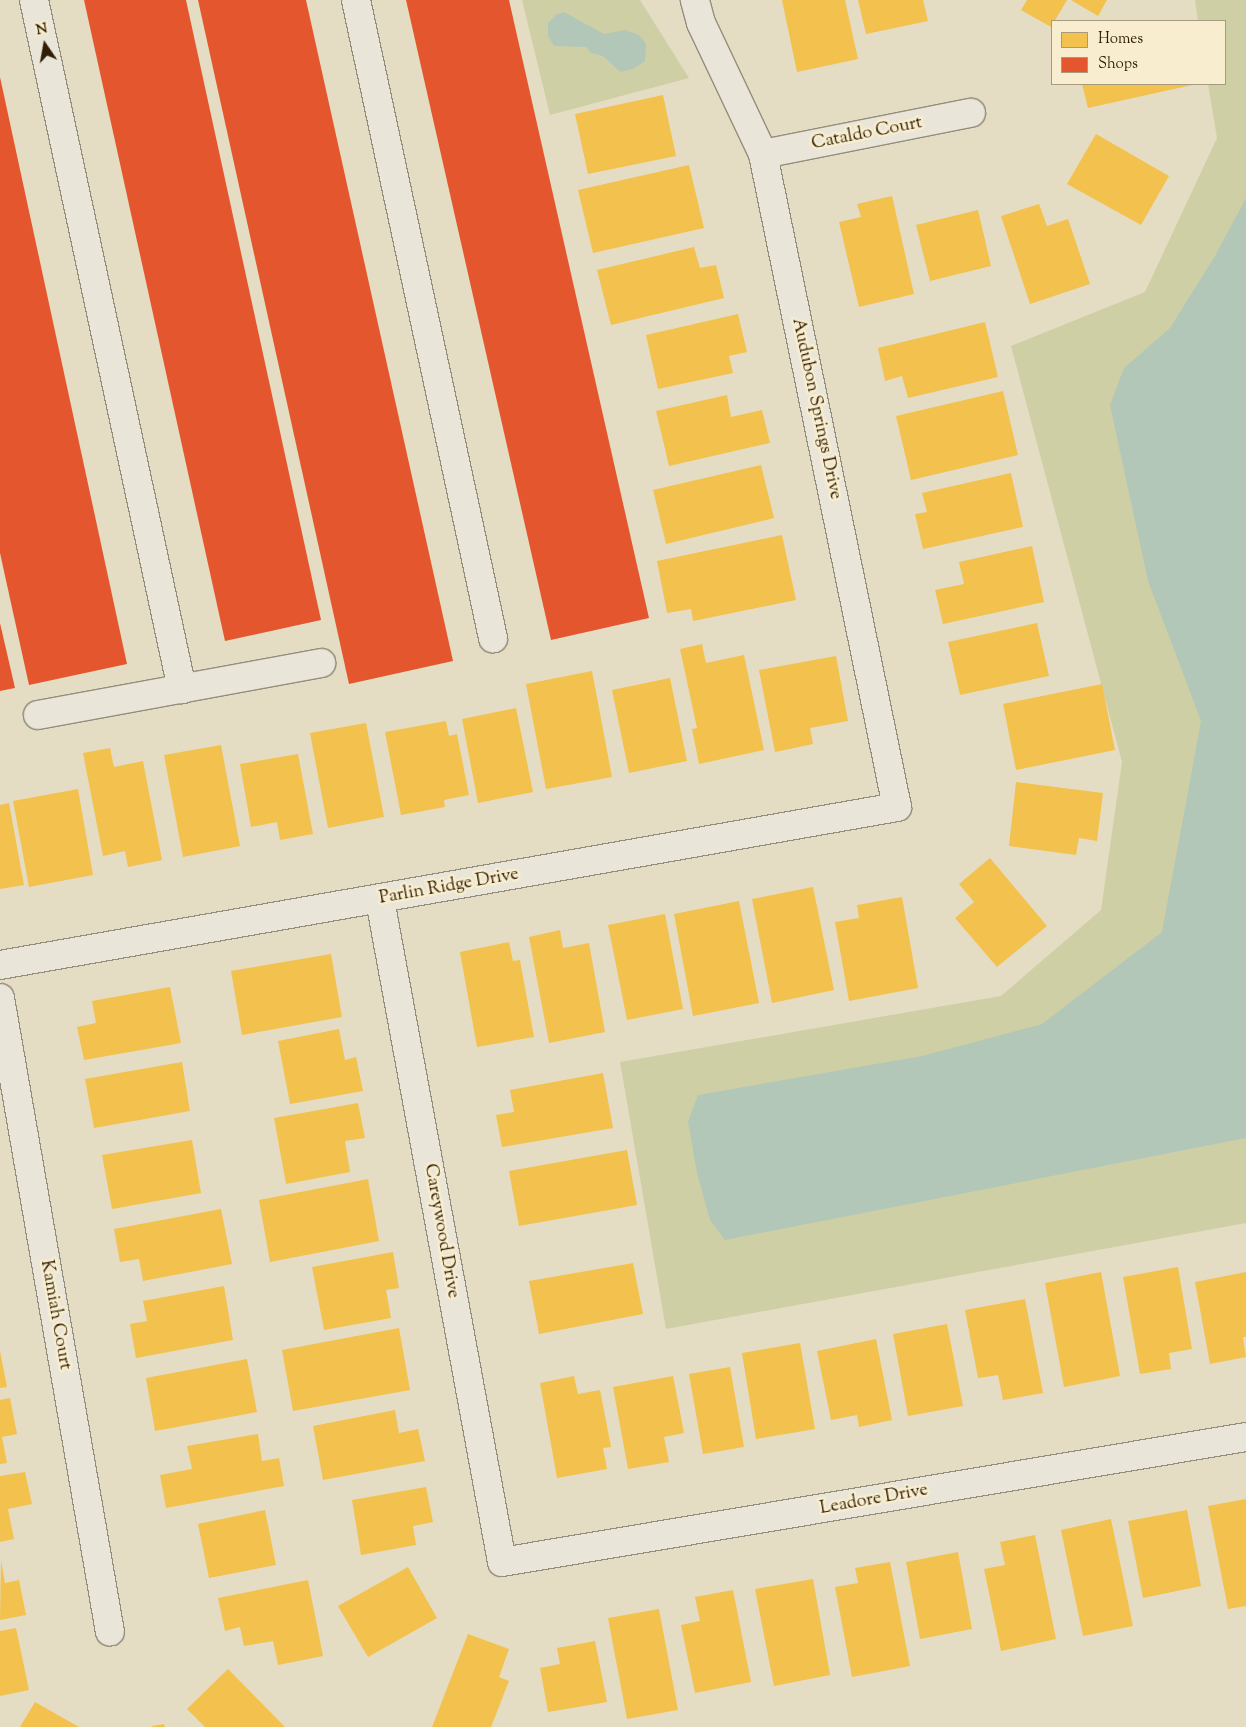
<!DOCTYPE html>
<html>
<head>
<meta charset="utf-8">
<style>
  body { margin:0 }
  #map { position:relative; width:1246px; height:1727px; overflow:hidden; background:#e5ddc3; font-family:"Sorts Mill Goudy",serif }
  div>[style] { position:absolute }
  .green>* { inset:0; background:#cecfa5 }
  .water>* { inset:0; background:#b2c7b8 }
  .homes>* { inset:0; background:#f2c14e }
  .shops>* { inset:0; background:#e4572e }
  .roads { filter:drop-shadow(1px 0 #948d7c) drop-shadow(-1px 0 #948d7c) drop-shadow(0 1px #948d7c) drop-shadow(0 -1px #948d7c) }
  .minor>* { height:28px; margin:-14px; padding:0 14px; transform-origin:14px; border-radius:14px; background:#e9e5d8 }
  span { translate:-50% -50%; white-space:nowrap; text-align:center; line-height:1.15; -webkit-text-stroke:5px #f8edce; paint-order:stroke }
  .street-label { font-size:18px; color:#301e06 }
  .legend { position:absolute; left:1051px; top:20px; width:175px; height:65px; box-sizing:border-box; background:#f8edce; border:1px solid #a89a7e; margin:0; padding:6px 9px; list-style:none; font-size:15px; color:#301e06 }
  .legend li { display:flex; align-items:center; gap:10px; height:25px }
  .legend b { width:25px; border:1px solid #a89a7e }
  .north { position:absolute; left:20px; top:20px; width:50px; height:50px; -webkit-text-stroke:4px #f8edce; paint-order:stroke; rotate:348deg; font-size:14px; font-weight:700; line-height:20px; text-align:center; color:#301e06 }
  .north::after { content:''; display:block; margin:auto; width:18px; height:22px; background:#301e06; clip-path:polygon(50% 0,100% 100%,50% 72%,0 100%) }
</style>
</head>
<body>
<div id="map">
  <div class="green">
    <div style="clip-path:polygon(522px 0,640px 0,689px 78px,550px 115px)"></div>
    <div style="clip-path:polygon(1195px 0,1246px 0,1246px 1223px,666px 1329px,620px 1062px,1001px 996px,1101px 910px,1122px 762px,1011px 346px,1145px 292px,1217px 138px,1208px 84px,1225px 84px,1225px 21px,1198px 21px)"></div>
  </div>
  <div class="water">
    <div style="clip-path:polygon(564px 12px,604px 34px,625px 30px,639px 35px,646px 44px,645px 61px,633px 69px,620px 72px,603px 56px,591px 53px,586px 47px,554px 46px,548px 36px,548px 23px,557px 14px)"></div>
    <div style="clip-path:polygon(1246px 198px,1246px 1138px,725px 1240px,710px 1220px,697px 1173px,688px 1122px,698px 1095px,922px 1056px,1042px 1024px,1162px 932px,1201px 721px,1148px 581px,1110px 405px,1124px 368px,1170px 328px,1215px 256px)"></div>
  </div>
  <div class="homes">
    <div style="clip-path:polygon(782px 0,845px 0,858px 59px,797px 72px)"></div>
    <div style="clip-path:polygon(858px 0,923px 0,928px 21px,866px 34px)"></div>
    <div style="clip-path:polygon(1027px 0,1067px 0,1051px 27px,1021px 10px)"></div>
    <div style="clip-path:polygon(1071px 0,1107px 0,1098px 16px)"></div>
    <div style="clip-path:polygon(1082px 84px,1192px 84px,1192px 85px,1088px 108px)"></div>
    <div style="clip-path:polygon(663px 95px,676px 156px,588px 174px,575px 114px)"></div>
    <div style="clip-path:polygon(1096px 134px,1169px 176px,1141px 225px,1067px 184px)"></div>
    <div style="clip-path:polygon(689px 165px,704px 228px,593px 253px,578px 190px)"></div>
    <div style="clip-path:polygon(892px 196px,914px 294px,859px 307px,839px 222px,861px 217px,857px 204px)"></div>
    <div style="clip-path:polygon(1039px 204px,1047px 226px,1068px 219px,1090px 284px,1030px 304px,1001px 216px)"></div>
    <div style="clip-path:polygon(978px 210px,991px 266px,930px 281px,916px 225px)"></div>
    <div style="clip-path:polygon(694px 247px,700px 268px,716px 265px,724px 298px,611px 325px,597px 270px)"></div>
    <div style="clip-path:polygon(738px 314px,747px 352px,729px 356px,733px 373px,658px 389px,646px 335px)"></div>
    <div style="clip-path:polygon(985px 322px,998px 377px,908px 398px,902px 376px,885px 381px,878px 348px)"></div>
    <div style="clip-path:polygon(1003px 391px,1018px 455px,911px 480px,896px 416px)"></div>
    <div style="clip-path:polygon(727px 395px,731px 417px,762px 410px,770px 443px,669px 466px,656px 411px)"></div>
    <div style="clip-path:polygon(761px 465px,774px 518px,666px 544px,653px 490px)"></div>
    <div style="clip-path:polygon(1011px 473px,1023px 527px,923px 549px,915px 514px,927px 512px,922px 493px)"></div>
    <div style="clip-path:polygon(782px 535px,796px 600px,693px 621px,691px 609px,667px 613px,657px 561px)"></div>
    <div style="clip-path:polygon(1032px 546px,1044px 602px,943px 624px,935px 590px,964px 584px,959px 562px)"></div>
    <div style="clip-path:polygon(1037px 623px,1049px 676px,960px 695px,948px 642px)"></div>
    <div style="clip-path:polygon(702px 644px,706px 663px,744px 655px,764px 750px,699px 764px,692px 729px,697px 728px,680px 649px)"></div>
    <div style="clip-path:polygon(836px 656px,848px 721px,810px 728px,813px 744px,775px 752px,759px 670px)"></div>
    <div style="clip-path:polygon(592px 671px,612px 777px,546px 789px,526px 684px)"></div>
    <div style="clip-path:polygon(670px 678px,687px 761px,629px 773px,612px 690px)"></div>
    <div style="clip-path:polygon(1102px 684px,1115px 750px,1016px 770px,1003px 704px)"></div>
    <div style="clip-path:polygon(516px 708px,533px 792px,478px 803px,462px 719px)"></div>
    <div style="clip-path:polygon(446px 721px,449px 736px,457px 734px,469px 795px,444px 800px,445px 807px,401px 815px,385px 732px)"></div>
    <div style="clip-path:polygon(366px 723px,384px 817px,328px 828px,310px 733px)"></div>
    <div style="clip-path:polygon(221px 745px,240px 846px,183px 857px,164px 755px)"></div>
    <div style="clip-path:polygon(110px 748px,114px 767px,143px 761px,162px 860px,128px 867px,125px 851px,103px 856px,83px 753px)"></div>
    <div style="clip-path:polygon(298px 754px,313px 834px,280px 840px,277px 822px,251px 827px,240px 764px)"></div>
    <div style="clip-path:polygon(1016px 782px,1103px 793px,1097px 841px,1079px 838px,1076px 855px,1009px 846px)"></div>
    <div style="clip-path:polygon(78px 789px,93px 875px,29px 887px,13px 801px)"></div>
    <div style="clip-path:polygon(9px 803px,24px 885px,0 889px,0 805px)"></div>
    <div style="clip-path:polygon(990px 858px,1047px 926px,997px 967px,955px 918px,974px 902px,959px 884px)"></div>
    <div style="clip-path:polygon(813px 887px,834px 990px,772px 1003px,752px 899px)"></div>
    <div style="clip-path:polygon(902px 897px,918px 988px,849px 1001px,835px 922px,859px 918px,857px 905px)"></div>
    <div style="clip-path:polygon(739px 901px,759px 1003px,693px 1016px,674px 914px)"></div>
    <div style="clip-path:polygon(665px 914px,683px 1009px,627px 1020px,608px 925px)"></div>
    <div style="clip-path:polygon(560px 930px,563px 948px,589px 943px,605px 1032px,549px 1043px,529px 937px)"></div>
    <div style="clip-path:polygon(509px 942px,513px 961px,520px 960px,534px 1037px,477px 1047px,460px 952px)"></div>
    <div style="clip-path:polygon(331px 954px,342px 1017px,242px 1035px,231px 971px)"></div>
    <div style="clip-path:polygon(170px 987px,181px 1043px,84px 1060px,77px 1027px,96px 1023px,92px 1001px)"></div>
    <div style="clip-path:polygon(339px 1029px,345px 1060px,356px 1057px,363px 1091px,290px 1104px,278px 1041px)"></div>
    <div style="clip-path:polygon(182px 1062px,190px 1111px,94px 1128px,85px 1079px)"></div>
    <div style="clip-path:polygon(603px 1073px,613px 1128px,502px 1147px,496px 1115px,514px 1112px,510px 1090px)"></div>
    <div style="clip-path:polygon(358px 1103px,365px 1138px,345px 1141px,350px 1172px,286px 1184px,274px 1118px)"></div>
    <div style="clip-path:polygon(192px 1140px,201px 1193px,112px 1209px,102px 1155px)"></div>
    <div style="clip-path:polygon(627px 1150px,637px 1205px,519px 1226px,509px 1171px)"></div>
    <div style="clip-path:polygon(368px 1179px,379px 1241px,270px 1262px,259px 1200px)"></div>
    <div style="clip-path:polygon(221px 1209px,232px 1264px,143px 1281px,139px 1259px,120px 1262px,114px 1229px)"></div>
    <div style="clip-path:polygon(393px 1252px,399px 1288px,386px 1290px,391px 1318px,324px 1330px,312px 1267px)"></div>
    <div style="clip-path:polygon(633px 1263px,643px 1314px,539px 1334px,529px 1281px)"></div>
    <div style="clip-path:polygon(1178px 1267px,1192px 1349px,1169px 1353px,1171px 1369px,1140px 1374px,1123px 1277px)"></div>
    <div style="clip-path:polygon(1101px 1272px,1120px 1376px,1064px 1387px,1045px 1283px)"></div>
    <div style="clip-path:polygon(1246px 1272px,1246px 1337px,1243px 1337px,1246px 1357px,1210px 1364px,1195px 1282px)"></div>
    <div style="clip-path:polygon(224px 1286px,233px 1340px,136px 1358px,130px 1324px,147px 1321px,143px 1301px)"></div>
    <div style="clip-path:polygon(1025px 1299px,1043px 1393px,1003px 1400px,998px 1375px,978px 1378px,965px 1310px)"></div>
    <div style="clip-path:polygon(947px 1324px,963px 1406px,908px 1416px,893px 1334px)"></div>
    <div style="clip-path:polygon(399px 1328px,410px 1390px,293px 1411px,282px 1350px)"></div>
    <div style="clip-path:polygon(876px 1339px,892px 1420px,859px 1427px,857px 1415px,831px 1420px,817px 1351px)"></div>
    <div style="clip-path:polygon(800px 1343px,815px 1429px,756px 1439px,742px 1353px)"></div>
    <div style="clip-path:polygon(0 1351px,7px 1387px,0 1388px)"></div>
    <div style="clip-path:polygon(247px 1359px,257px 1412px,155px 1431px,146px 1378px)"></div>
    <div style="clip-path:polygon(730px 1367px,744px 1447px,703px 1454px,689px 1374px)"></div>
    <div style="clip-path:polygon(574px 1376px,578px 1394px,600px 1390px,611px 1447px,603px 1448px,607px 1469px,557px 1478px,540px 1383px)"></div>
    <div style="clip-path:polygon(673px 1376px,684px 1433px,664px 1437px,669px 1462px,628px 1469px,613px 1387px)"></div>
    <div style="clip-path:polygon(10px 1398px,17px 1434px,2px 1437px,7px 1463px,0 1464px,0 1400px)"></div>
    <div style="clip-path:polygon(395px 1410px,399px 1433px,418px 1429px,425px 1461px,323px 1480px,313px 1426px)"></div>
    <div style="clip-path:polygon(258px 1434px,262px 1461px,279px 1458px,284px 1486px,166px 1508px,160px 1475px,192px 1469px,187px 1446px)"></div>
    <div style="clip-path:polygon(25px 1472px,32px 1504px,8px 1509px,14px 1539px,0 1542px,0 1476px)"></div>
    <div style="clip-path:polygon(426px 1487px,433px 1522px,413px 1526px,416px 1545px,361px 1555px,352px 1500px)"></div>
    <div style="clip-path:polygon(1246px 1499px,1246px 1606px,1228px 1609px,1208px 1506px)"></div>
    <div style="clip-path:polygon(265px 1510px,276px 1565px,209px 1578px,198px 1524px)"></div>
    <div style="clip-path:polygon(1187px 1510px,1201px 1586px,1143px 1598px,1128px 1521px)"></div>
    <div style="clip-path:polygon(1111px 1519px,1133px 1626px,1083px 1636px,1061px 1530px)"></div>
    <div style="clip-path:polygon(1035px 1535px,1056px 1639px,1001px 1651px,984px 1569px,1005px 1565px,1000px 1542px)"></div>
    <div style="clip-path:polygon(958px 1552px,972px 1629px,920px 1639px,906px 1562px)"></div>
    <div style="clip-path:polygon(1px 1560px,5px 1583px,19px 1580px,26px 1615px,0 1620px)"></div>
    <div style="clip-path:polygon(890px 1562px,910px 1666px,852px 1677px,835px 1587px,858px 1583px,855px 1568px)"></div>
    <div style="clip-path:polygon(408px 1567px,437px 1618px,368px 1657px,338px 1606px)"></div>
    <div style="clip-path:polygon(813px 1579px,830px 1675px,774px 1686px,755px 1589px)"></div>
    <div style="clip-path:polygon(308px 1580px,323px 1656px,278px 1665px,273px 1641px,244px 1646px,240px 1627px,225px 1631px,218px 1598px)"></div>
    <div style="clip-path:polygon(733px 1590px,751px 1682px,695px 1693px,681px 1625px,700px 1621px,695px 1597px)"></div>
    <div style="clip-path:polygon(659px 1609px,678px 1710px,627px 1719px,608px 1618px)"></div>
    <div style="clip-path:polygon(16px 1628px,29px 1690px,0 1696px,0 1631px)"></div>
    <div style="clip-path:polygon(468px 1634px,509px 1649px,499px 1677px,509px 1681px,491px 1727px,432px 1727px)"></div>
    <div style="clip-path:polygon(595px 1641px,607px 1702px,548px 1712px,540px 1668px,560px 1664px,557px 1648px)"></div>
    <div style="clip-path:polygon(228px 1669px,285px 1727px,205px 1727px,187px 1709px)"></div>
    <div style="clip-path:polygon(35px 1702px,79px 1727px,20px 1727px)"></div>
    <div style="clip-path:polygon(164px 1724px,165px 1727px,152px 1727px,152px 1726px)"></div>
  </div>
  <div class="shops">
    <div style="clip-path:polygon(84px 0,186px 0,321px 620px,225px 641px)"></div>
    <div style="clip-path:polygon(198px 0,306px 0,453px 661px,349px 684px)"></div>
    <div style="clip-path:polygon(406px 0,509px 0,649px 618px,551px 640px)"></div>
    <div style="clip-path:polygon(0 77px,127px 664px,29px 685px,0 553px)"></div>
    <div style="clip-path:polygon(0 623px,15px 688px,0 691px)"></div>
  </div>
  <div class="roads">
    <div class="minor">
      <div style="left:34px;top:0;width:705px;rotate:77.88deg"></div>
      <div style="left:356px;top:0;width:653px;rotate:77.88deg"></div>
      <div style="left:763px;top:154px;width:212px;rotate:-11.2deg"></div>
      <div style="left:38px;top:715px;width:288px;rotate:-10.4deg"></div>
      <div style="left:380px;top:900px;width:673px;rotate:79.56deg"></div>
      <div style="left:502px;top:1562px;width:754px;rotate:-9.54deg"></div>
      <div style="left:0;top:965px;width:911px;rotate:-9.99deg"></div>
      <div style="left:897px;top:807px;width:667px;rotate:-101.6deg"></div>
      <div style="left:763px;top:154px;width:145px;rotate:-115.3deg"></div>
      <div style="left:701px;top:23px;width:24px;rotate:-105deg"></div>
      <div style="left:0;top:998px;width:643px;rotate:80.16deg"></div>
    </div>
  </div>
  <div class="street-label">
    <span style="left:867px;top:134px;rotate:-11deg">Cataldo Court</span>
    <span style="left:816px;top:409px;rotate:78deg">Audubon Springs Drive</span>
    <span style="left:449px;top:887px;rotate:-10deg">Parlin Ridge Drive</span>
    <span style="left:441px;top:1231px;rotate:80deg">Careywood Drive</span>
    <span style="left:55px;top:1315px;rotate:80deg">Kamiah Court</span>
    <span style="left:874px;top:1500px;rotate:-10deg">Leadore Drive</span>
  </div>
  <ul class="legend">
  <li><b style="height:14px;background:#f2c14e"></b>Homes</li>
  <li><b style="height:14px;background:#e4572e"></b>Shops</li>
  </ul>
  <div class="north">N</div>
</div>
</body>
</html>
